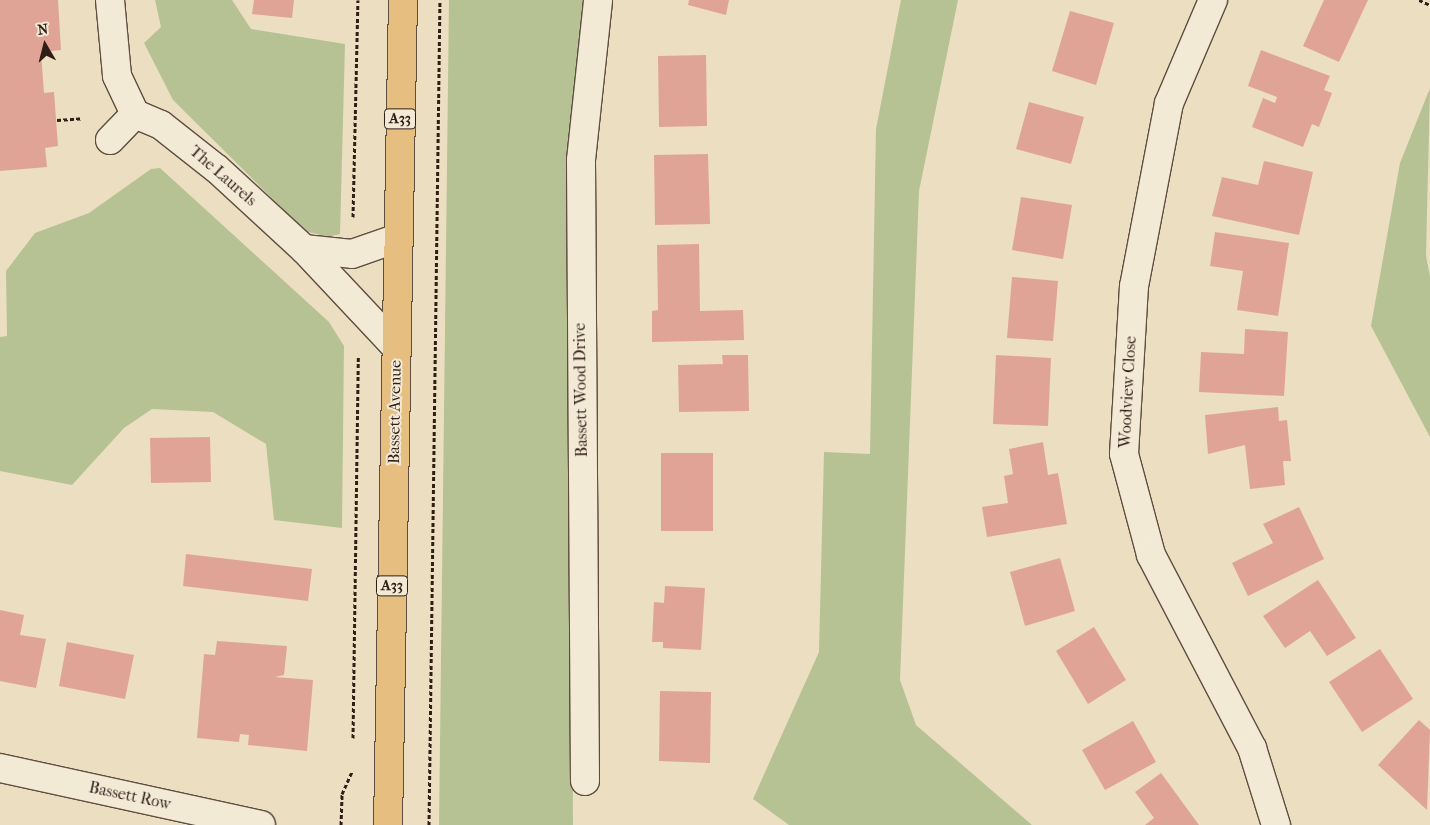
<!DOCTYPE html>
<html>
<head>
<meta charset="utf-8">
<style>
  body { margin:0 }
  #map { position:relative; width:1430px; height:825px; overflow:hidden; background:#ecdec0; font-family:"IM FELL French Canon",serif }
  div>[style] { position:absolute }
  .green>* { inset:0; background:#b6c294 }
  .building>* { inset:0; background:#e0a496 }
  .path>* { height:3px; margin-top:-1.5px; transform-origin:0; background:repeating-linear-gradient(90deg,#301d16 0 4px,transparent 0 6.5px) }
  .roads { filter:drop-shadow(1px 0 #5f4d40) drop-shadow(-1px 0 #5f4d40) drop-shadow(0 1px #5f4d40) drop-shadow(0 -1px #5f4d40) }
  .minor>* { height:28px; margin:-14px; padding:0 14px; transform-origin:14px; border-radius:14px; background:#f3ead6 }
  .primary>* { height:28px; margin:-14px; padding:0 14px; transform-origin:14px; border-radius:14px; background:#e6bf80 }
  span { translate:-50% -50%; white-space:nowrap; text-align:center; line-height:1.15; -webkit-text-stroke:4px #f3ead6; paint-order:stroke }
  .shield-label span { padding:1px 4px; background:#f3ead6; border:1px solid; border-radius:4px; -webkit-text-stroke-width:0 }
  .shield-label { font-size:15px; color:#301d16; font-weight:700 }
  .street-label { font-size:16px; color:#301d16 }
  .north { position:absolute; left:20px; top:20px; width:50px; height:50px; -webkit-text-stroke:4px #f3ead6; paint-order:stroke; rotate:352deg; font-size:14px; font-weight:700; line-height:20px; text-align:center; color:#301d16 }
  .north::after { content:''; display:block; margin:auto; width:18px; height:22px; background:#301d16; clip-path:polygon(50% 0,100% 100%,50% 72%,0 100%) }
</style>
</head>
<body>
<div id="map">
  <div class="green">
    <div style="clip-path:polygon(155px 0,232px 0,251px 29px,345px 44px,340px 234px,328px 237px,305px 231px,173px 100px,144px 43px,161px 27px)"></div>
    <div style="clip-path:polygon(449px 0,586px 0,569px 134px,573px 825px,439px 825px)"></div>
    <div style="clip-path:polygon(901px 0,958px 0,919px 191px,900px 680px,916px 725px,1032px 825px,789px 825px,753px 799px,819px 652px,824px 452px,870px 454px,876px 129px)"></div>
    <div style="clip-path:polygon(1430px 88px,1426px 256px,1430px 276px,1430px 437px,1371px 326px,1400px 163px)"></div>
    <div style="clip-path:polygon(160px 168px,329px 322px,344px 346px,342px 528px,274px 520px,266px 444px,213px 412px,152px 409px,124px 428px,72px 485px,0 471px,0 337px,7px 336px,6px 271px,35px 233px,89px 213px,151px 169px)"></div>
  </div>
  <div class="building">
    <div style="clip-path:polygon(0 0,58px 0,61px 50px,41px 52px,44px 93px,54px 92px,58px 146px,45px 148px,47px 167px,0 171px)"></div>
    <div style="clip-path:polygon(254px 0,294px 0,292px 18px,252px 14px)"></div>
    <div style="clip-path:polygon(689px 0,729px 0,726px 15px,688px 5px)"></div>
    <div style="clip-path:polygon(1324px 0,1368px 0,1339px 62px,1303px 46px)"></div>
    <div style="clip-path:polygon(1070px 11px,1114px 23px,1096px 85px,1052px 71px)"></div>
    <div style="clip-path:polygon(1261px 50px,1330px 76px,1324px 90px,1332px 93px,1319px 127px,1312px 124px,1303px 147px,1252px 127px,1263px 98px,1275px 103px,1277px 97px,1248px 86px)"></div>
    <div style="clip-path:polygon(706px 55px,707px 126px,659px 127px,658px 56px)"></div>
    <div style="clip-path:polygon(1029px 102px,1084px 117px,1071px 164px,1016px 149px)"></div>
    <div style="clip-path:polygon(708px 154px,710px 224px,655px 225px,654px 155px)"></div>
    <div style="clip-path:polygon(1264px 161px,1313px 172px,1299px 235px,1212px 216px,1222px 177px,1258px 185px)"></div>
    <div style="clip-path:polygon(1021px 197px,1072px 205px,1063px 259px,1012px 250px)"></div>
    <div style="clip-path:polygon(1215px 232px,1289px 243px,1278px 316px,1237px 310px,1243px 271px,1210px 266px)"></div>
    <div style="clip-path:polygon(699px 244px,700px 311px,743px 310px,744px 340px,652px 342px,652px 311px,658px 310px,657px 245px)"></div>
    <div style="clip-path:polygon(1012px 277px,1058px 281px,1053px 341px,1007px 338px)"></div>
    <div style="clip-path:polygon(1245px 329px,1288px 332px,1284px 396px,1199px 392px,1201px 352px,1244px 354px)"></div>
    <div style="clip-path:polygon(722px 355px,748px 355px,749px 411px,679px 412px,678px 365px,723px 364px)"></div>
    <div style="clip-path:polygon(996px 355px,1051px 358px,1048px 426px,993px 424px)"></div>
    <div style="clip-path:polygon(1278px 407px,1279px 421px,1287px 420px,1291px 461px,1283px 461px,1285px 485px,1250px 489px,1245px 445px,1208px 454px,1205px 415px)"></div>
    <div style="clip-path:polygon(210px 437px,211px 482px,151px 483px,150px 438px)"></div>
    <div style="clip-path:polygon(1043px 442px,1048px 475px,1058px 473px,1067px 524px,987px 537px,982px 507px,1008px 503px,1004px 476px,1013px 474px,1009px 449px)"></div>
    <div style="clip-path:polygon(661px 453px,713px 453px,713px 531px,661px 531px)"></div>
    <div style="clip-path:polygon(1299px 507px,1324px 559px,1248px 596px,1232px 563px,1273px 543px,1263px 524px)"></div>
    <div style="clip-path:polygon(186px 554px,312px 569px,308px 601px,183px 586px)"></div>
    <div style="clip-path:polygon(1060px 558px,1075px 611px,1025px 626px,1010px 572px)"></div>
    <div style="clip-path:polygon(1318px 580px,1356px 638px,1327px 656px,1310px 631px,1285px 648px,1263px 616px)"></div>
    <div style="clip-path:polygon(665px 586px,705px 588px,701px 650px,663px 648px,663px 642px,652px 642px,654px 602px,664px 603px)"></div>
    <div style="clip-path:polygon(0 610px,24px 615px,20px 635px,46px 639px,36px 688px,0 681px)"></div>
    <div style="clip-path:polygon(1094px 627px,1126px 680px,1088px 704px,1056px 651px)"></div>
    <div style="clip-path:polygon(217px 641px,287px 646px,284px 675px,275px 677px,313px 680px,307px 751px,248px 745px,249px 735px,240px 734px,239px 742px,197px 738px,204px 654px,215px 655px)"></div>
    <div style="clip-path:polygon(67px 642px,134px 655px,125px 699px,59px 686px)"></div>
    <div style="clip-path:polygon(1380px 649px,1413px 699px,1362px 732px,1329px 682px)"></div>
    <div style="clip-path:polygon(660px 691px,711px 692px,710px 763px,659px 761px)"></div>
    <div style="clip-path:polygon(1419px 720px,1430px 730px,1427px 810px,1378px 765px)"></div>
    <div style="clip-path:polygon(1133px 721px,1156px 762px,1105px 790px,1082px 750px)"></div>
    <div style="clip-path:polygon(1161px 773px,1199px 825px,1145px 825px,1154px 818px,1135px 792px)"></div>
  </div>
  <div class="path">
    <div style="left:1419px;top:0;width:12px;rotate:24deg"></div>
    <div style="left:57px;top:120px;width:26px;rotate:-4deg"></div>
    <div style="left:353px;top:217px;width:217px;rotate:-88.7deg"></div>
    <div style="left:353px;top:738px;width:381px;rotate:-89.2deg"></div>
    <div style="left:341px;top:825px;width:31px;rotate:-88deg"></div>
    <div style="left:342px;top:794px;width:24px;rotate:-66deg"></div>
    <div style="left:429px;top:825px;width:825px;rotate:-89.24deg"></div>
  </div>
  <div class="roads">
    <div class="minor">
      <div style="left:110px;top:0;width:76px;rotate:84.7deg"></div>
      <div style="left:117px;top:76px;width:42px;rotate:64.7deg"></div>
      <div style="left:1213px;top:0;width:112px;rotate:113.1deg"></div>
      <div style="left:1169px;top:103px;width:186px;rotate:100.8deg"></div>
      <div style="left:1134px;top:286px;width:168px;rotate:93.4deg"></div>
      <div style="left:1124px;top:454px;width:105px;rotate:75deg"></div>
      <div style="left:1151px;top:555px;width:218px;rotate:62.4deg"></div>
      <div style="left:1252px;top:748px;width:81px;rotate:72.7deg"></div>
      <div style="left:135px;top:114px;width:28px;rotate:23deg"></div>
      <div style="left:161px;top:125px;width:71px;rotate:38.2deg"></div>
      <div style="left:217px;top:169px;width:118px;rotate:42.6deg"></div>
      <div style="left:304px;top:249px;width:134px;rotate:46.8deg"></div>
      <div style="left:110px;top:140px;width:36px;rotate:-46deg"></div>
      <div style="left:304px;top:249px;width:48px;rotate:5.9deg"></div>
      <div style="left:352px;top:254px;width:49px;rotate:-19.2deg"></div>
      <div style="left:0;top:768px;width:267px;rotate:12.3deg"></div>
      <div style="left:585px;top:781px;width:621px;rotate:-90.37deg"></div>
      <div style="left:581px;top:160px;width:161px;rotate:-83.9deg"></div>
    </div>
    <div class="primary">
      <div style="left:388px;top:825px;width:825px;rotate:-88.96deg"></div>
    </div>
  </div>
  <div class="shield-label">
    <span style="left:400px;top:119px">A33</span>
    <span style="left:392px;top:586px">A33</span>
  </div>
  <div class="street-label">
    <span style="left:223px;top:176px;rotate:41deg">The Laurels</span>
    <span style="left:581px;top:390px;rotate:-91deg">Bassett Wood Drive</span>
    <span style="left:1128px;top:392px;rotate:-87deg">Woodview Close</span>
    <span style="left:395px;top:412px;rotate:-89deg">Bassett Avenue</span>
    <span style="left:130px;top:796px;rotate:12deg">Bassett Row</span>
  </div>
  <div class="north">N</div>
</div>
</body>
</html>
